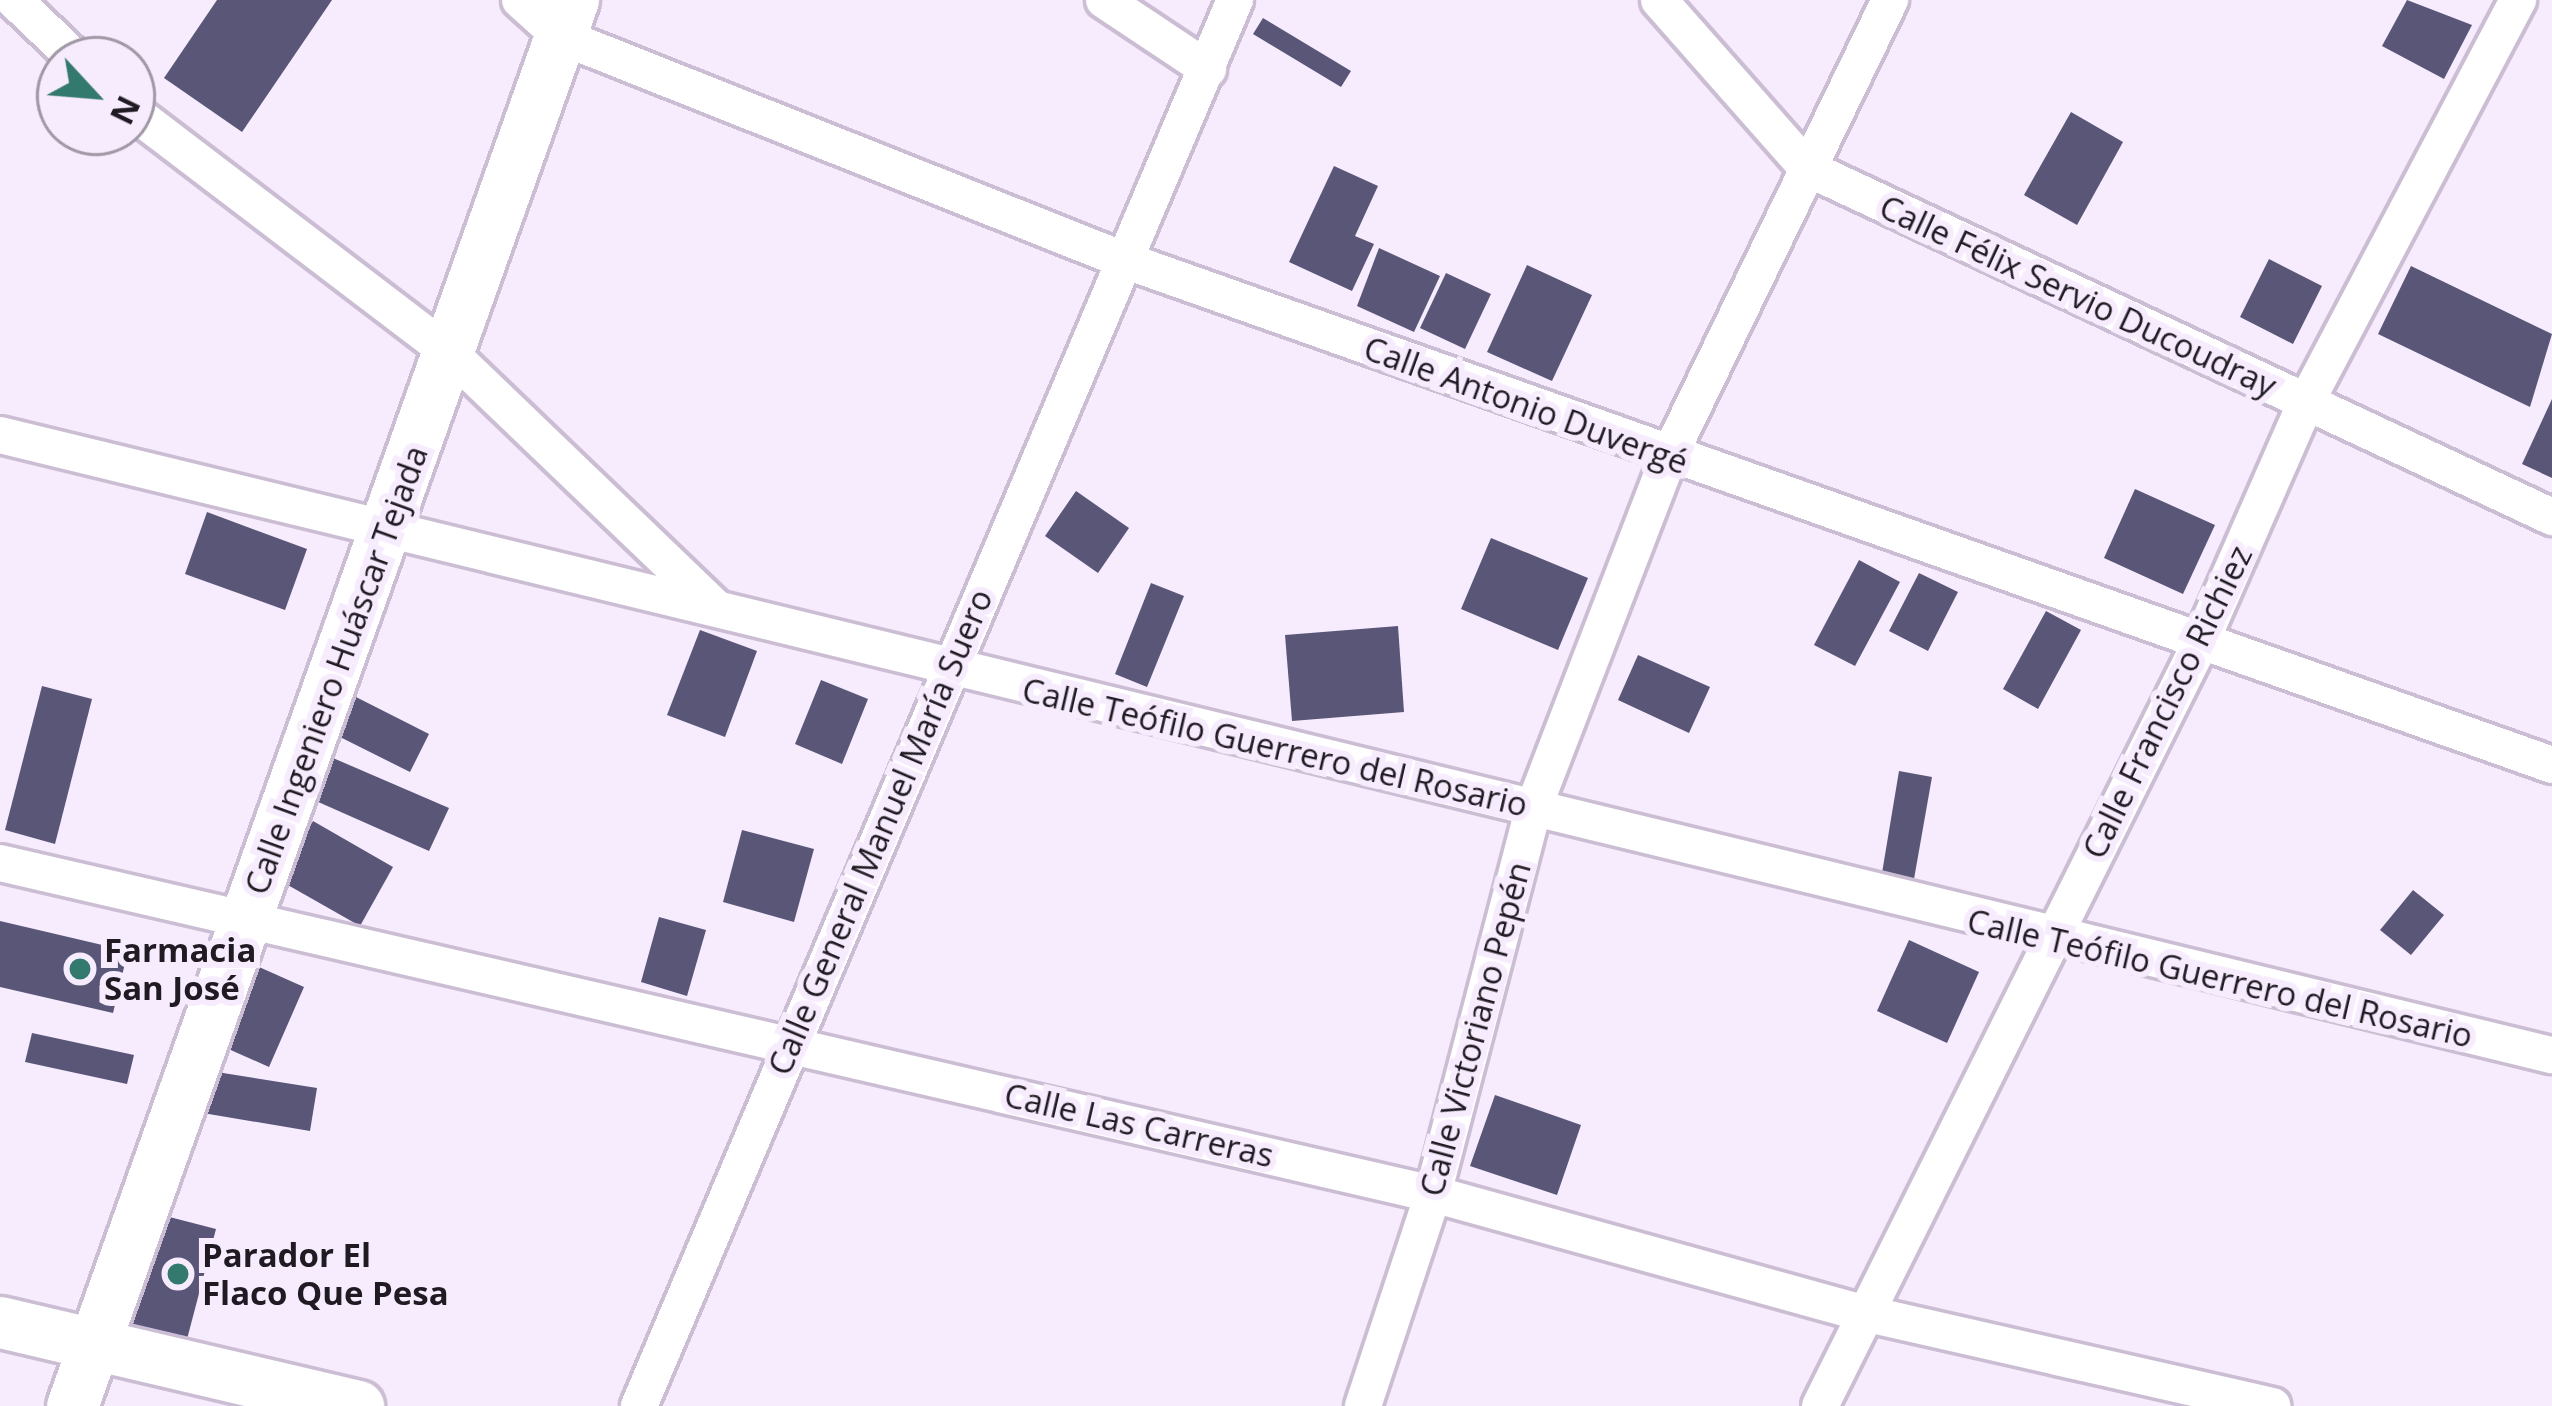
<!DOCTYPE html>
<html>
<head>
<meta charset="utf-8">
<style>
  body { margin:0 }
  #map { position:relative; width:2552px; height:1406px; overflow:hidden; background:#f7ecfd; font-family:"Open Sans",sans-serif }
  div>[style] { position:absolute }
  .building>* { inset:0; background:#595678 }
  .roads { filter:drop-shadow(3px 0 #cbbdd3) drop-shadow(-3px 0 #cbbdd3) drop-shadow(0 3px #cbbdd3) drop-shadow(0 -3px #cbbdd3) }
  .street>* { height:36px; margin:-18px; padding:0 18px; transform-origin:18px; border-radius:18px; background:#fff }
  .secondary>* { height:51px; margin:-25.5px; padding:0 25.5px; transform-origin:25.5px; border-radius:25.5px; background:#fff }
  .dots>* { width:33px; height:33px; translate:-50% -50%; box-sizing:border-box; border:6px solid #f7ecfd; border-radius:50% }
  span { translate:-50% -50%; white-space:nowrap; text-align:center; line-height:1.15; -webkit-text-stroke:12px #f7ecfd; paint-order:stroke }
  .street-label { font-size:33px; color:#201b23 }
  .poi-label { font-size:33px; color:#201b23; font-weight:700 }
  .left { translate:0 -50%; text-align:left }
  .north { position:absolute; left:36px; top:36px; width:120px; height:120px; box-sizing:border-box; background:#f7ecfd; border:3px solid #a198a6; border-radius:50%; rotate:116deg; font-size:33px; font-weight:700; line-height:48px; text-align:center; color:#201b23 }
  .north::after { content:''; display:block; margin:auto; width:42px; height:54px; background:#34796e; clip-path:polygon(50% 0,100% 100%,50% 72%,0 100%) }
</style>
</head>
<body>
<div id="map">
  <div class="building">
    <div style="clip-path:polygon(217px 0,332px 0,242px 132px,164px 78px)"></div>
    <div style="clip-path:polygon(2407px 0,2472px 25px,2444px 79px,2382px 46px)"></div>
    <div style="clip-path:polygon(1263px 18px,1351px 71px,1341px 87px,1253px 34px)"></div>
    <div style="clip-path:polygon(2071px 112px,2123px 142px,2077px 225px,2024px 195px)"></div>
    <div style="clip-path:polygon(1334px 166px,1378px 186px,1355px 236px,1374px 244px,1352px 291px,1289px 262px)"></div>
    <div style="clip-path:polygon(1379px 248px,1440px 276px,1414px 332px,1357px 306px)"></div>
    <div style="clip-path:polygon(2269px 259px,2322px 286px,2293px 344px,2240px 317px)"></div>
    <div style="clip-path:polygon(1527px 265px,1592px 295px,1552px 381px,1487px 352px)"></div>
    <div style="clip-path:polygon(2411px 266px,2552px 334px,2530px 407px,2378px 334px)"></div>
    <div style="clip-path:polygon(1446px 273px,1491px 294px,1465px 349px,1420px 328px)"></div>
    <div style="clip-path:polygon(2552px 399px,2552px 478px,2522px 464px)"></div>
    <div style="clip-path:polygon(2135px 489px,2215px 525px,2183px 594px,2104px 558px)"></div>
    <div style="clip-path:polygon(1076px 491px,1129px 528px,1098px 573px,1045px 536px)"></div>
    <div style="clip-path:polygon(207px 512px,307px 549px,285px 610px,185px 574px)"></div>
    <div style="clip-path:polygon(1491px 538px,1588px 578px,1558px 650px,1461px 609px)"></div>
    <div style="clip-path:polygon(1859px 560px,1900px 582px,1855px 666px,1814px 645px)"></div>
    <div style="clip-path:polygon(1919px 573px,1958px 592px,1928px 651px,1889px 631px)"></div>
    <div style="clip-path:polygon(1151px 583px,1184px 596px,1147px 687px,1115px 674px)"></div>
    <div style="clip-path:polygon(2046px 611px,2081px 630px,2038px 709px,2003px 689px)"></div>
    <div style="clip-path:polygon(1398px 626px,1404px 712px,1292px 721px,1285px 635px)"></div>
    <div style="clip-path:polygon(700px 630px,757px 651px,725px 737px,667px 715px)"></div>
    <div style="clip-path:polygon(1638px 655px,1710px 687px,1689px 733px,1618px 700px)"></div>
    <div style="clip-path:polygon(821px 680px,868px 699px,842px 764px,795px 744px)"></div>
    <div style="clip-path:polygon(42px 686px,92px 699px,55px 844px,5px 830px)"></div>
    <div style="clip-path:polygon(352px 695px,429px 734px,410px 772px,334px 734px)"></div>
    <div style="clip-path:polygon(326px 755px,449px 808px,429px 851px,307px 797px)"></div>
    <div style="clip-path:polygon(1899px 771px,1932px 777px,1914px 879px,1882px 873px)"></div>
    <div style="clip-path:polygon(313px 821px,393px 867px,360px 926px,279px 880px)"></div>
    <div style="clip-path:polygon(742px 830px,814px 849px,794px 922px,723px 902px)"></div>
    <div style="clip-path:polygon(2413px 890px,2444px 915px,2411px 955px,2380px 930px)"></div>
    <div style="clip-path:polygon(659px 917px,706px 930px,687px 996px,641px 982px)"></div>
    <div style="clip-path:polygon(0 921px,128px 951px,113px 1013px,0 987px)"></div>
    <div style="clip-path:polygon(1909px 940px,1979px 972px,1947px 1043px,1877px 1011px)"></div>
    <div style="clip-path:polygon(243px 960px,304px 987px,269px 1067px,208px 1040px)"></div>
    <div style="clip-path:polygon(32px 1033px,134px 1055px,127px 1084px,25px 1062px)"></div>
    <div style="clip-path:polygon(198px 1069px,317px 1088px,310px 1131px,191px 1111px)"></div>
    <div style="clip-path:polygon(1495px 1095px,1581px 1125px,1557px 1195px,1470px 1166px)"></div>
    <div style="clip-path:polygon(154px 1213px,216px 1229px,186px 1343px,123px 1326px)"></div>
  </div>
  <div class="roads">
    <div class="street">
      <div style="left:14px;top:0;width:87px;rotate:43.6deg"></div>
      <div style="left:520px;top:0;width:54px;rotate:42deg"></div>
      <div style="left:560px;top:36px;width:604px;rotate:21.68deg"></div>
      <div style="left:1121px;top:259px;width:1518px;rotate:19.47deg"></div>
      <div style="left:1104px;top:0;width:125px;rotate:33.6deg"></div>
      <div style="left:1659px;top:0;width:224px;rotate:48.6deg"></div>
      <div style="left:1807px;top:168px;width:823px;rotate:25.1deg"></div>
      <div style="left:132px;top:111px;width:400px;rotate:37.3deg"></div>
      <div style="left:450px;top:353px;width:368px;rotate:43.8deg"></div>
      <div style="left:0;top:435px;width:2626px;rotate:13.66deg"></div>
      <div style="left:0;top:863px;width:1471px;rotate:13.01deg"></div>
      <div style="left:1433px;top:1194px;width:442px;rotate:15.5deg"></div>
      <div style="left:1859px;top:1312px;width:424px;rotate:12.8deg"></div>
      <div style="left:639px;top:1406px;width:1527px;rotate:-67.03deg"></div>
      <div style="left:1363px;top:1406px;width:223px;rotate:-71.7deg"></div>
      <div style="left:1433px;top:1194px;width:398px;rotate:-75.4deg"></div>
      <div style="left:1533px;top:809px;width:378px;rotate:-68.9deg"></div>
      <div style="left:1669px;top:456px;width:507px;rotate:-64.14deg"></div>
      <div style="left:1820px;top:1406px;width:849px;rotate:-63.5deg"></div>
      <div style="left:2199px;top:646px;width:264px;rotate:-66.3deg"></div>
      <div style="left:2305px;top:404px;width:457px;rotate:-62.2deg"></div>
    </div>
    <div class="secondary">
      <div style="left:0;top:1322px;width:368px;rotate:13.2deg"></div>
      <div style="left:72px;top:1406px;width:1493px;rotate:-70.39deg"></div>
    </div>
  </div>
  <div class="dots">
    <div style="left:80px;top:969px;background:#34796e"></div>
    <div style="left:178px;top:1274px;background:#34796e"></div>
  </div>
  <div class="street-label">
    <span style="left:2078px;top:296px;rotate:25deg">Calle Félix Servio Ducoudray</span>
    <span style="left:1526px;top:405px;rotate:20deg">Calle Antonio Duvergé</span>
    <span style="left:336px;top:670px;rotate:-70deg">Calle Ingeniero Huáscar Tejada</span>
    <span style="left:2167px;top:702px;rotate:-64deg">Calle Francisco Richiez</span>
    <span style="left:1275px;top:747px;rotate:13deg">Calle Teófilo Guerrero del Rosario</span>
    <span style="left:880px;top:832px;rotate:-67deg">Calle General Manuel María Suero</span>
    <span style="left:2220px;top:978px;rotate:13deg">Calle Teófilo Guerrero del Rosario</span>
    <span style="left:1475px;top:1029px;rotate:-75deg">Calle Victoriano Pepén</span>
    <span style="left:1139px;top:1125px;rotate:13deg">Calle Las Carreras</span>
  </div>
  <div class="poi-label">
    <span class="left" style="left:104px;top:969px">Farmacia<br>San José</span>
    <span class="left" style="left:202px;top:1274px">Parador El<br>Flaco Que Pesa</span>
  </div>
  <div class="north">N</div>
</div>
</body>
</html>
